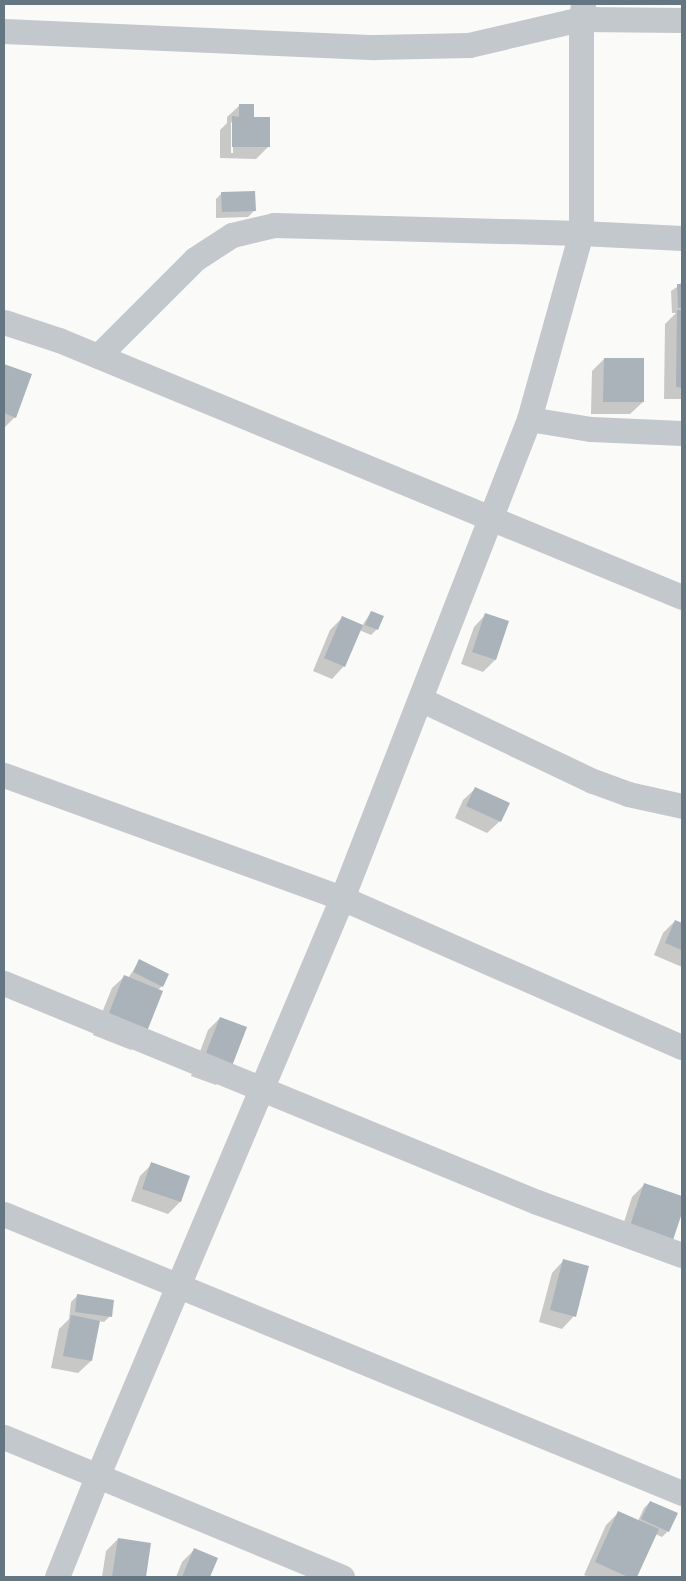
<!DOCTYPE html>
<html>
<head>
<meta charset="utf-8">
<style>
  body { margin:0 }
  #map { position:relative; width:686px; height:1581px; overflow:hidden; background:#fafaf8; font-family:"Asap Condensed",sans-serif }
  div>[style] { position:absolute }
  .shadow>* { inset:0; background:#0003 }
  .building>* { inset:0; background:#aab3b9 }
  .minor>* { height:25px; margin:-12.5px; padding:0 12.5px; transform-origin:12.5px; border-radius:12.5px; background:#c3c8cc }
  span { translate:-50% -50%; white-space:nowrap; text-align:center; line-height:1.15; -webkit-text-stroke:5px #fff; paint-order:stroke }
  .frame { position:absolute; inset:0; border:5px solid #657683; pointer-events:none }
</style>
</head>
<body>
<div id="map">
  <div class="shadow">
    <div style="clip-path:polygon(evenodd,240px 105px,253px 118px,268px 147px,256px 159px,220px 158px,220px 130px,227px 123px,227px 117px,240px 105px,233px 120px,233px 153px,231px 153px,231px 123px,233px 120px)"></div>
    <div style="clip-path:polygon(222px 193px,254px 211px,248px 217px,216px 218px,216px 199px)"></div>
    <div style="clip-path:polygon(682px 279px,682px 399px,664px 399px,665px 324px,676px 313px,672px 313px,671px 291px,680px 285px)"></div>
    <div style="clip-path:polygon(604px 359px,643px 402px,630px 414px,591px 414px,592px 371px)"></div>
    <div style="clip-path:polygon(4px 365px,31px 375px,15px 417px,4px 428px)"></div>
    <div style="clip-path:polygon(371px 612px,377px 629px,371px 635px,359px 630px,344px 666px,332px 679px,313px 671px,330px 630px,342px 618px,362px 626px)"></div>
    <div style="clip-path:polygon(486px 614px,495px 660px,483px 672px,461px 664px,474px 627px)"></div>
    <div style="clip-path:polygon(476px 788px,500px 821px,487px 833px,455px 818px,463px 800px)"></div>
    <div style="clip-path:polygon(675px 921px,682px 924px,682px 967px,654px 955px,663px 933px)"></div>
    <div style="clip-path:polygon(140px 961px,162px 986px,158px 990px,143px 1038px,131px 1050px,93px 1035px,112px 988px,125px 976px,128px 978px)"></div>
    <div style="clip-path:polygon(220px 1018px,228px 1073px,216px 1085px,191px 1076px,208px 1030px)"></div>
    <div style="clip-path:polygon(152px 1164px,189px 1177px,180px 1202px,168px 1214px,131px 1201px,140px 1176px)"></div>
    <div style="clip-path:polygon(644px 1185px,682px 1197px,682px 1209px,670px 1246px,617px 1244px,632px 1197px)"></div>
    <div style="clip-path:polygon(564px 1260px,574px 1316px,562px 1329px,539px 1322px,552px 1273px)"></div>
    <div style="clip-path:polygon(77px 1296px,110px 1316px,104px 1322px,99px 1321px,91px 1361px,78px 1373px,51px 1368px,59px 1329px,69px 1319px,71px 1302px)"></div>
    <div style="clip-path:polygon(650px 1502px,668px 1531px,662px 1537px,655px 1534px,636px 1577px,589px 1577px,584px 1575px,606px 1525px,619px 1512px,638px 1521px,644px 1508px)"></div>
    <div style="clip-path:polygon(118px 1539px,150px 1544px,145px 1577px,102px 1577px,106px 1551px)"></div>
    <div style="clip-path:polygon(194px 1550px,216px 1559px,209px 1577px,176px 1577px,182px 1562px)"></div>
  </div>
  <div class="building">
    <div style="clip-path:polygon(239px 104px,254px 104px,254px 117px,270px 117px,270px 147px,232px 147px,232px 116px,239px 117px)"></div>
    <div style="clip-path:polygon(255px 191px,256px 211px,222px 212px,221px 192px)"></div>
    <div style="clip-path:polygon(677px 284px,682px 284px,682px 308px,678px 308px)"></div>
    <div style="clip-path:polygon(677px 310px,682px 310px,682px 388px,676px 387px)"></div>
    <div style="clip-path:polygon(604px 358px,644px 358px,644px 402px,603px 402px)"></div>
    <div style="clip-path:polygon(4px 364px,32px 374px,16px 418px,4px 413px)"></div>
    <div style="clip-path:polygon(371px 611px,384px 616px,378px 630px,365px 625px)"></div>
    <div style="clip-path:polygon(485px 613px,509px 621px,496px 660px,472px 652px)"></div>
    <div style="clip-path:polygon(342px 616px,363px 625px,345px 667px,324px 658px)"></div>
    <div style="clip-path:polygon(475px 787px,510px 803px,501px 822px,466px 806px)"></div>
    <div style="clip-path:polygon(675px 920px,682px 923px,682px 950px,665px 943px)"></div>
    <div style="clip-path:polygon(139px 959px,169px 974px,163px 987px,133px 972px)"></div>
    <div style="clip-path:polygon(124px 975px,163px 991px,144px 1039px,105px 1023px)"></div>
    <div style="clip-path:polygon(220px 1017px,247px 1027px,229px 1074px,202px 1063px)"></div>
    <div style="clip-path:polygon(151px 1162px,190px 1176px,181px 1202px,142px 1189px)"></div>
    <div style="clip-path:polygon(644px 1183px,682px 1196px,682px 1213px,671px 1246px,628px 1232px)"></div>
    <div style="clip-path:polygon(563px 1259px,589px 1266px,576px 1317px,550px 1310px)"></div>
    <div style="clip-path:polygon(77px 1294px,114px 1300px,112px 1317px,75px 1312px)"></div>
    <div style="clip-path:polygon(71px 1315px,100px 1321px,92px 1361px,63px 1356px)"></div>
    <div style="clip-path:polygon(650px 1501px,678px 1513px,669px 1532px,641px 1519px)"></div>
    <div style="clip-path:polygon(618px 1511px,659px 1529px,637px 1577px,628px 1577px,595px 1562px)"></div>
    <div style="clip-path:polygon(118px 1538px,151px 1543px,146px 1577px,112px 1577px)"></div>
    <div style="clip-path:polygon(194px 1548px,218px 1558px,210px 1577px,182px 1577px)"></div>
  </div>
  <div class="minor">
    <div style="left:4px;top:31px;width:371px;rotate:2.5deg"></div>
    <div style="left:375px;top:47px;width:94px;rotate:-1.2deg"></div>
    <div style="left:469px;top:45px;width:115px;rotate:-13.1deg"></div>
    <div style="left:581px;top:19px;width:101px;rotate:0.6deg"></div>
    <div style="left:4px;top:322px;width:58px;rotate:18.1deg"></div>
    <div style="left:59px;top:340px;width:674px;rotate:22.42deg"></div>
    <div style="left:98px;top:356px;width:137px;rotate:-45deg"></div>
    <div style="left:195px;top:259px;width:44px;rotate:-33deg"></div>
    <div style="left:232px;top:235px;width:43px;rotate:-13.4deg"></div>
    <div style="left:274px;top:225px;width:307px;rotate:1.5deg"></div>
    <div style="left:581px;top:233px;width:101px;rotate:2.8deg"></div>
    <div style="left:529px;top:419px;width:63px;rotate:9.2deg"></div>
    <div style="left:591px;top:429px;width:91px;rotate:2.5deg"></div>
    <div style="left:420px;top:699px;width:191px;rotate:25.4deg"></div>
    <div style="left:593px;top:781px;width:37px;rotate:20deg"></div>
    <div style="left:628px;top:794px;width:55px;rotate:12.5deg"></div>
    <div style="left:4px;top:775px;width:360px;rotate:20deg"></div>
    <div style="left:342px;top:898px;width:371px;rotate:23.7deg"></div>
    <div style="left:4px;top:983px;width:576px;rotate:22.34deg"></div>
    <div style="left:537px;top:1202px;width:154px;rotate:20.1deg"></div>
    <div style="left:4px;top:1214px;width:733px;rotate:22.37deg"></div>
    <div style="left:4px;top:1437px;width:366px;rotate:22.5deg"></div>
    <div style="left:57px;top:1577px;width:108px;rotate:-68.2deg"></div>
    <div style="left:97px;top:1477px;width:629px;rotate:-67.06deg"></div>
    <div style="left:342px;top:898px;width:514px;rotate:-68.67deg"></div>
    <div style="left:529px;top:419px;width:193px;rotate:-74.4deg"></div>
    <div style="left:581px;top:233px;width:214px;rotate:-90deg"></div>
    <div style="left:581px;top:19px;width:15px;rotate:-82deg"></div>
  </div>
  <div class="frame"></div>
</div>
</body>
</html>
